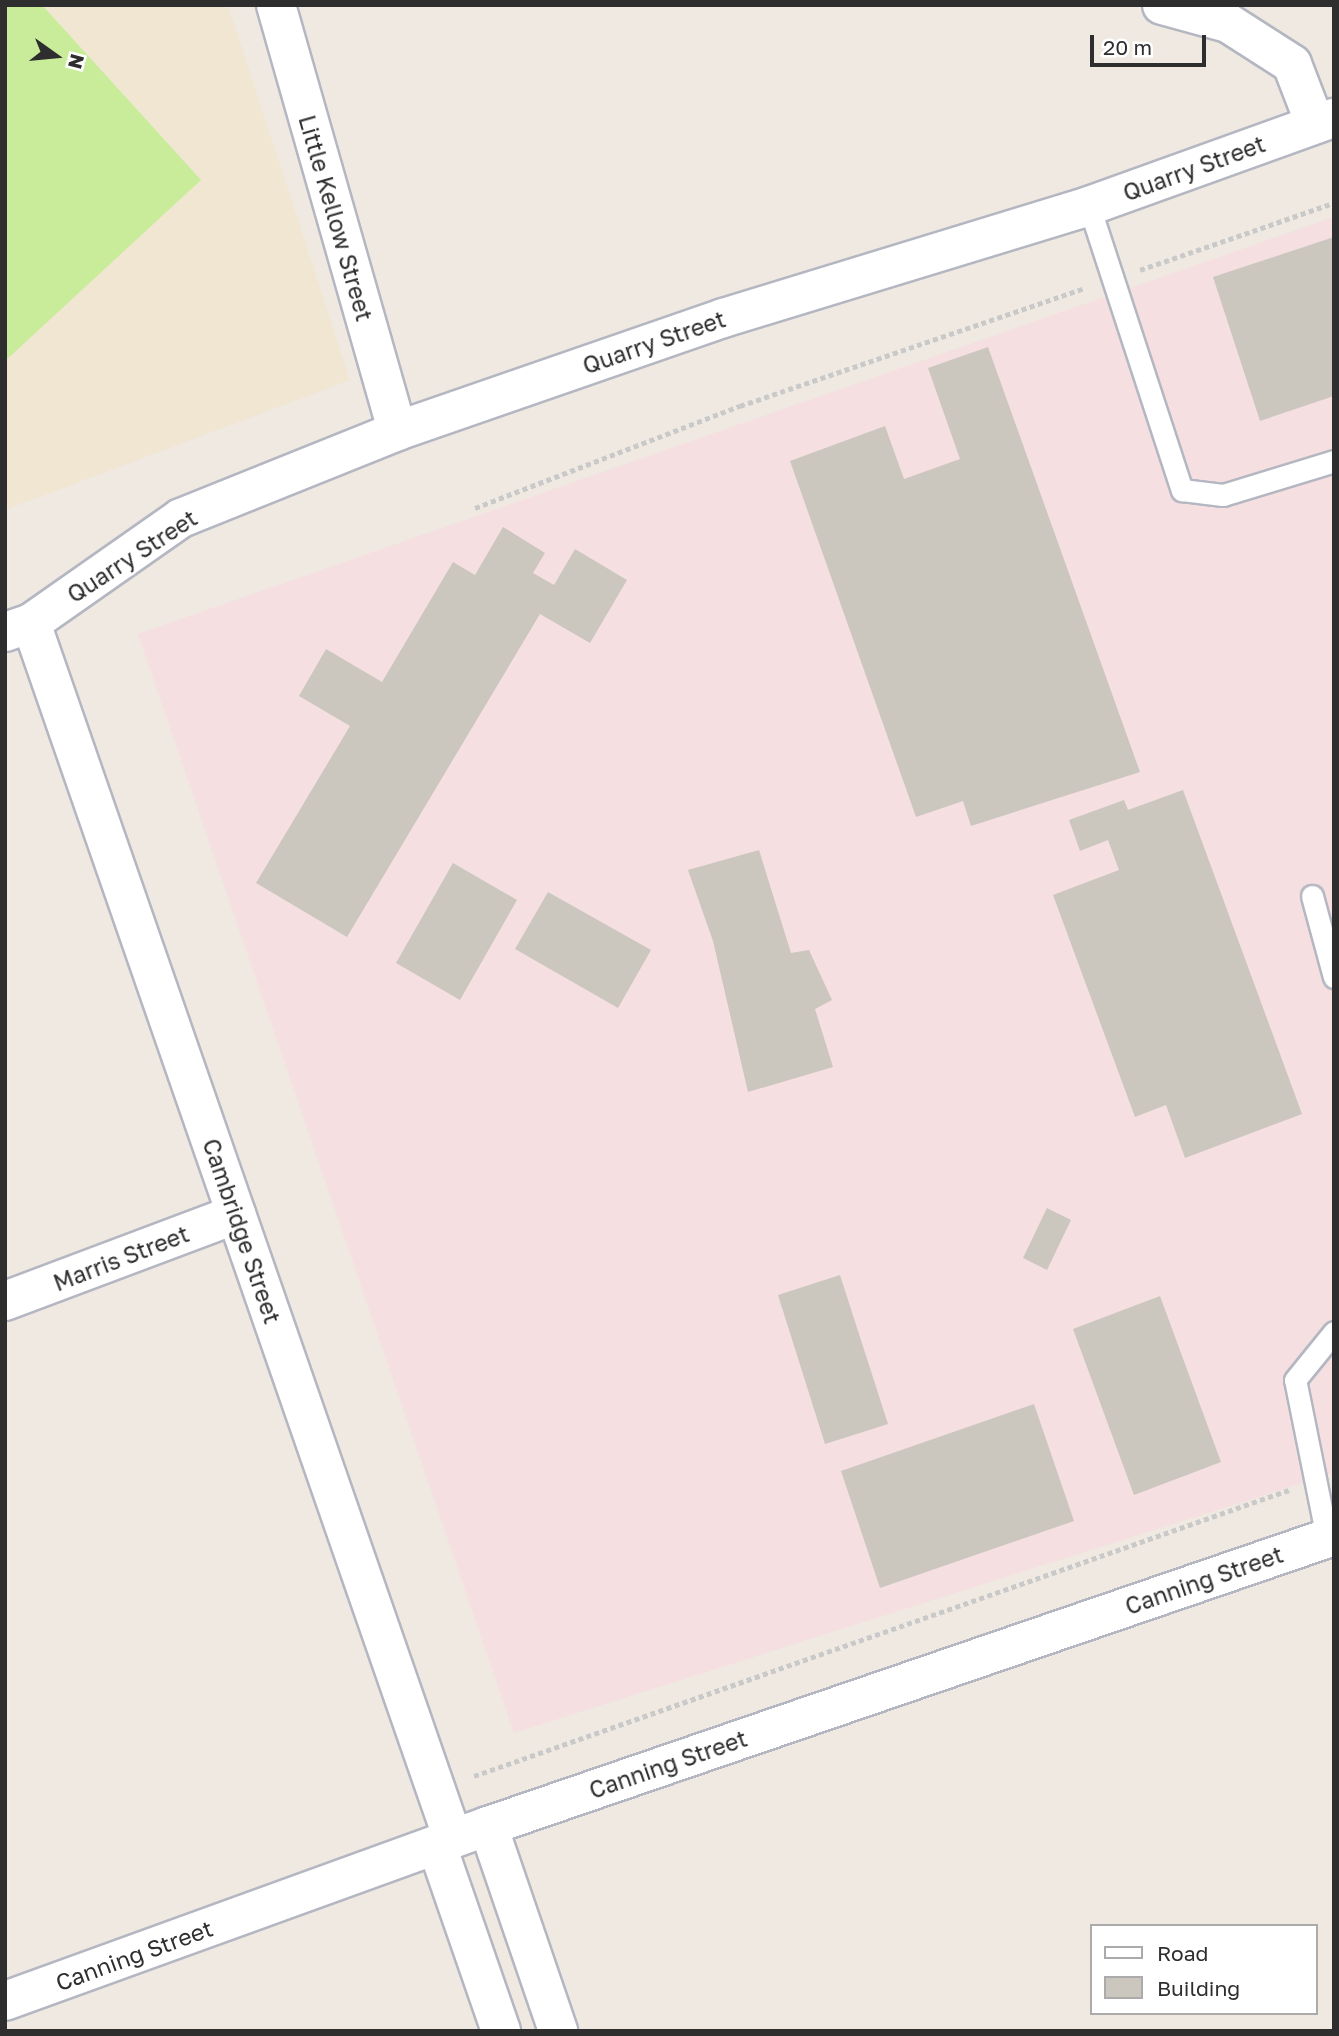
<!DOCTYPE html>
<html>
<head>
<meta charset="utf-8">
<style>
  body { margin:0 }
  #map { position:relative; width:1339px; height:2036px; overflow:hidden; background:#efe9e1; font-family:"Golos Text",sans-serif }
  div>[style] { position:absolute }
  .education>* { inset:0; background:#f0e6d1 }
  .medical>* { inset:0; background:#f5dfe0 }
  .pitch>* { inset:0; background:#c9ec9a }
  .building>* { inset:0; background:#cbc7bf }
  .path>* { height:4.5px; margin-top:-2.25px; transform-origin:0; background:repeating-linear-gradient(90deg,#c9c9c9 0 5px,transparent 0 8.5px) }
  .roads { filter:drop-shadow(2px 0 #b4b7c1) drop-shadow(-2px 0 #b4b7c1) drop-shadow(0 2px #b4b7c1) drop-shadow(0 -2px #b4b7c1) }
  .lane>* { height:21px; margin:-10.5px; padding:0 10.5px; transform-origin:10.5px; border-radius:10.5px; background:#fff }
  .street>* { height:38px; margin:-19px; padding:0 19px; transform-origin:19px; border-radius:19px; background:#fff }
  .secondary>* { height:38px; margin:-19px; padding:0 19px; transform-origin:19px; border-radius:19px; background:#fff }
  span { translate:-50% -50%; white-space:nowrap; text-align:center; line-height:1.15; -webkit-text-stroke:5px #fff; paint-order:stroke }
  .street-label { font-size:23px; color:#2e2e2e }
  .frame { position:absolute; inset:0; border:7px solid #2e2e2e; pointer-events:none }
  .legend { position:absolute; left:1090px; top:1924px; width:228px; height:91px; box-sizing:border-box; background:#fff; border:2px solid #ababab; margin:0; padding:9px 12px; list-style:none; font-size:21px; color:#2e2e2e }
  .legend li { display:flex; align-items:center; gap:14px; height:35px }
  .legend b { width:35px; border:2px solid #ababab }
  .north { position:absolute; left:21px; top:21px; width:70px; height:70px; -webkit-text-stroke:5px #fff; paint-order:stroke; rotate:105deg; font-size:19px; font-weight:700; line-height:28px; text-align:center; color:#2e2e2e }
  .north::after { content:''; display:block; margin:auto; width:24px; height:32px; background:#2e2e2e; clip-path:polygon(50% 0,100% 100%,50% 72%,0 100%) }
  .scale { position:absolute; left:1090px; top:35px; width:116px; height:32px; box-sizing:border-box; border:4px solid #2e2e2e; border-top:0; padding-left:9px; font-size:21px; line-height:24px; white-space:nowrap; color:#2e2e2e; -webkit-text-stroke:5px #fff; paint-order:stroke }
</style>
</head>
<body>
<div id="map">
  <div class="education">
    <div style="clip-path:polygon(5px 5px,228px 5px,350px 380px,5px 510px)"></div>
  </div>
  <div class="medical">
    <div style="clip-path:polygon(1334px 217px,1334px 1473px,514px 1733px,138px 634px)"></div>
  </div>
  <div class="pitch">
    <div style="clip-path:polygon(5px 5px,42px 5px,201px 180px,5px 361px)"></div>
  </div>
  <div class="building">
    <div style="clip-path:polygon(1334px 237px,1334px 396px,1260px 421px,1213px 277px)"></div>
    <div style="clip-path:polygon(988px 347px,1140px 772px,971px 826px,963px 801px,916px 817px,790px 461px,885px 426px,904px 479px,960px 459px,928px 368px)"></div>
    <div style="clip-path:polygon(503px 527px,545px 553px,533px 573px,554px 585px,575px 549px,627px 580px,590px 643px,540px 614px,347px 937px,256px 883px,350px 726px,299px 696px,326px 649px,382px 682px,453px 562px,475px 575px)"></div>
    <div style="clip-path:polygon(1183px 790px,1302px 1114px,1185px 1158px,1166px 1105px,1135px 1117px,1053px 895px,1119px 870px,1108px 840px,1080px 851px,1069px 820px,1124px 800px,1128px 810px)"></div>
    <div style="clip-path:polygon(759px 850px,791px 953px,809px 950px,832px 1000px,815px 1009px,833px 1067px,748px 1092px,713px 941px,688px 870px)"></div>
    <div style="clip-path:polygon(453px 863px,517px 900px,460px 1000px,396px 963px)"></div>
    <div style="clip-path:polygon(548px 892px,651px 950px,618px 1008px,515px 949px)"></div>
    <div style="clip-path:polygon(1047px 1208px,1071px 1220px,1047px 1270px,1023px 1258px)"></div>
    <div style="clip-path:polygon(840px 1275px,888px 1424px,825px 1444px,778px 1295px)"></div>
    <div style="clip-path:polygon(1160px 1296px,1221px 1462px,1134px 1495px,1073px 1329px)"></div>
    <div style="clip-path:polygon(1034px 1404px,1074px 1521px,880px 1588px,841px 1471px)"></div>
  </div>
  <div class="path">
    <div style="left:1140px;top:270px;width:205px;rotate:-19.1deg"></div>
    <div style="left:475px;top:508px;width:284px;rotate:-21.1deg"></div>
    <div style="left:740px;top:406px;width:365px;rotate:-18.9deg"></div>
    <div style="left:474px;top:1776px;width:864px;rotate:-19.34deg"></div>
  </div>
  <div class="roads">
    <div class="lane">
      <div style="left:1089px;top:206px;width:299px;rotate:71.9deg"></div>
      <div style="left:1182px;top:490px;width:41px;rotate:7deg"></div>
      <div style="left:1223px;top:495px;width:116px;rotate:-17deg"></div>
      <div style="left:1312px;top:896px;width:84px;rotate:74.8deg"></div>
      <div style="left:1327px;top:1538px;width:161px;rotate:-101.4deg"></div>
      <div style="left:1295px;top:1380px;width:62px;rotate:-50.9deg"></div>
    </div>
    <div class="street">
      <div style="left:276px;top:5px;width:443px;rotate:74.1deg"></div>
      <div style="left:1162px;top:5px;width:68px;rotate:15.3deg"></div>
      <div style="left:1228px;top:23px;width:76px;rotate:32.6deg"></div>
      <div style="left:1292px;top:64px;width:64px;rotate:69deg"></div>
      <div style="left:31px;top:623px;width:1287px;rotate:70.86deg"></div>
      <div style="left:5px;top:632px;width:28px;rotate:-19deg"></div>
      <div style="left:31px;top:623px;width:183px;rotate:-35deg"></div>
      <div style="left:181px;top:518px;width:233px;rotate:-21.9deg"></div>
      <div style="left:397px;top:431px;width:345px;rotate:-19.1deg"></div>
      <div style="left:723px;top:318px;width:383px;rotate:-17deg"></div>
      <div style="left:1089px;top:206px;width:260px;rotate:-19.8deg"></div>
      <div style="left:5px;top:1301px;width:247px;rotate:-20.6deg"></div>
      <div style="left:488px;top:1826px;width:217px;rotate:71.1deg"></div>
      <div style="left:437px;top:1846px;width:196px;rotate:70.9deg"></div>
    </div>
    <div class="secondary">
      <div style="left:5px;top:2001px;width:514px;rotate:-19.92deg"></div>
      <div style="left:488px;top:1826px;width:894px;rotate:-18.92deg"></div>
    </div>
  </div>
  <div class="street-label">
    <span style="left:1194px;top:168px;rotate:-20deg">Quarry Street</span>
    <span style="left:336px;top:218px;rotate:74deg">Little Kellow Street</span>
    <span style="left:654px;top:342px;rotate:-19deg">Quarry Street</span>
    <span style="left:132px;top:556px;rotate:-33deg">Quarry Street</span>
    <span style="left:242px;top:1231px;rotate:71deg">Cambridge Street</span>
    <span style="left:121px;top:1258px;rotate:-21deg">Marris Street</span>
    <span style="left:1204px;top:1580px;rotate:-19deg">Canning Street</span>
    <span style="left:668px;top:1764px;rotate:-19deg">Canning Street</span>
    <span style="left:134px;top:1955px;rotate:-20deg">Canning Street</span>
  </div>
  <div class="frame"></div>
  <ul class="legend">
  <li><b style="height:9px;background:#fff"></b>Road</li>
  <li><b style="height:19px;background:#cbc7bf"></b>Building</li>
  </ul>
  <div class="north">N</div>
  <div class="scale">20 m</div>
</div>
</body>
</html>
